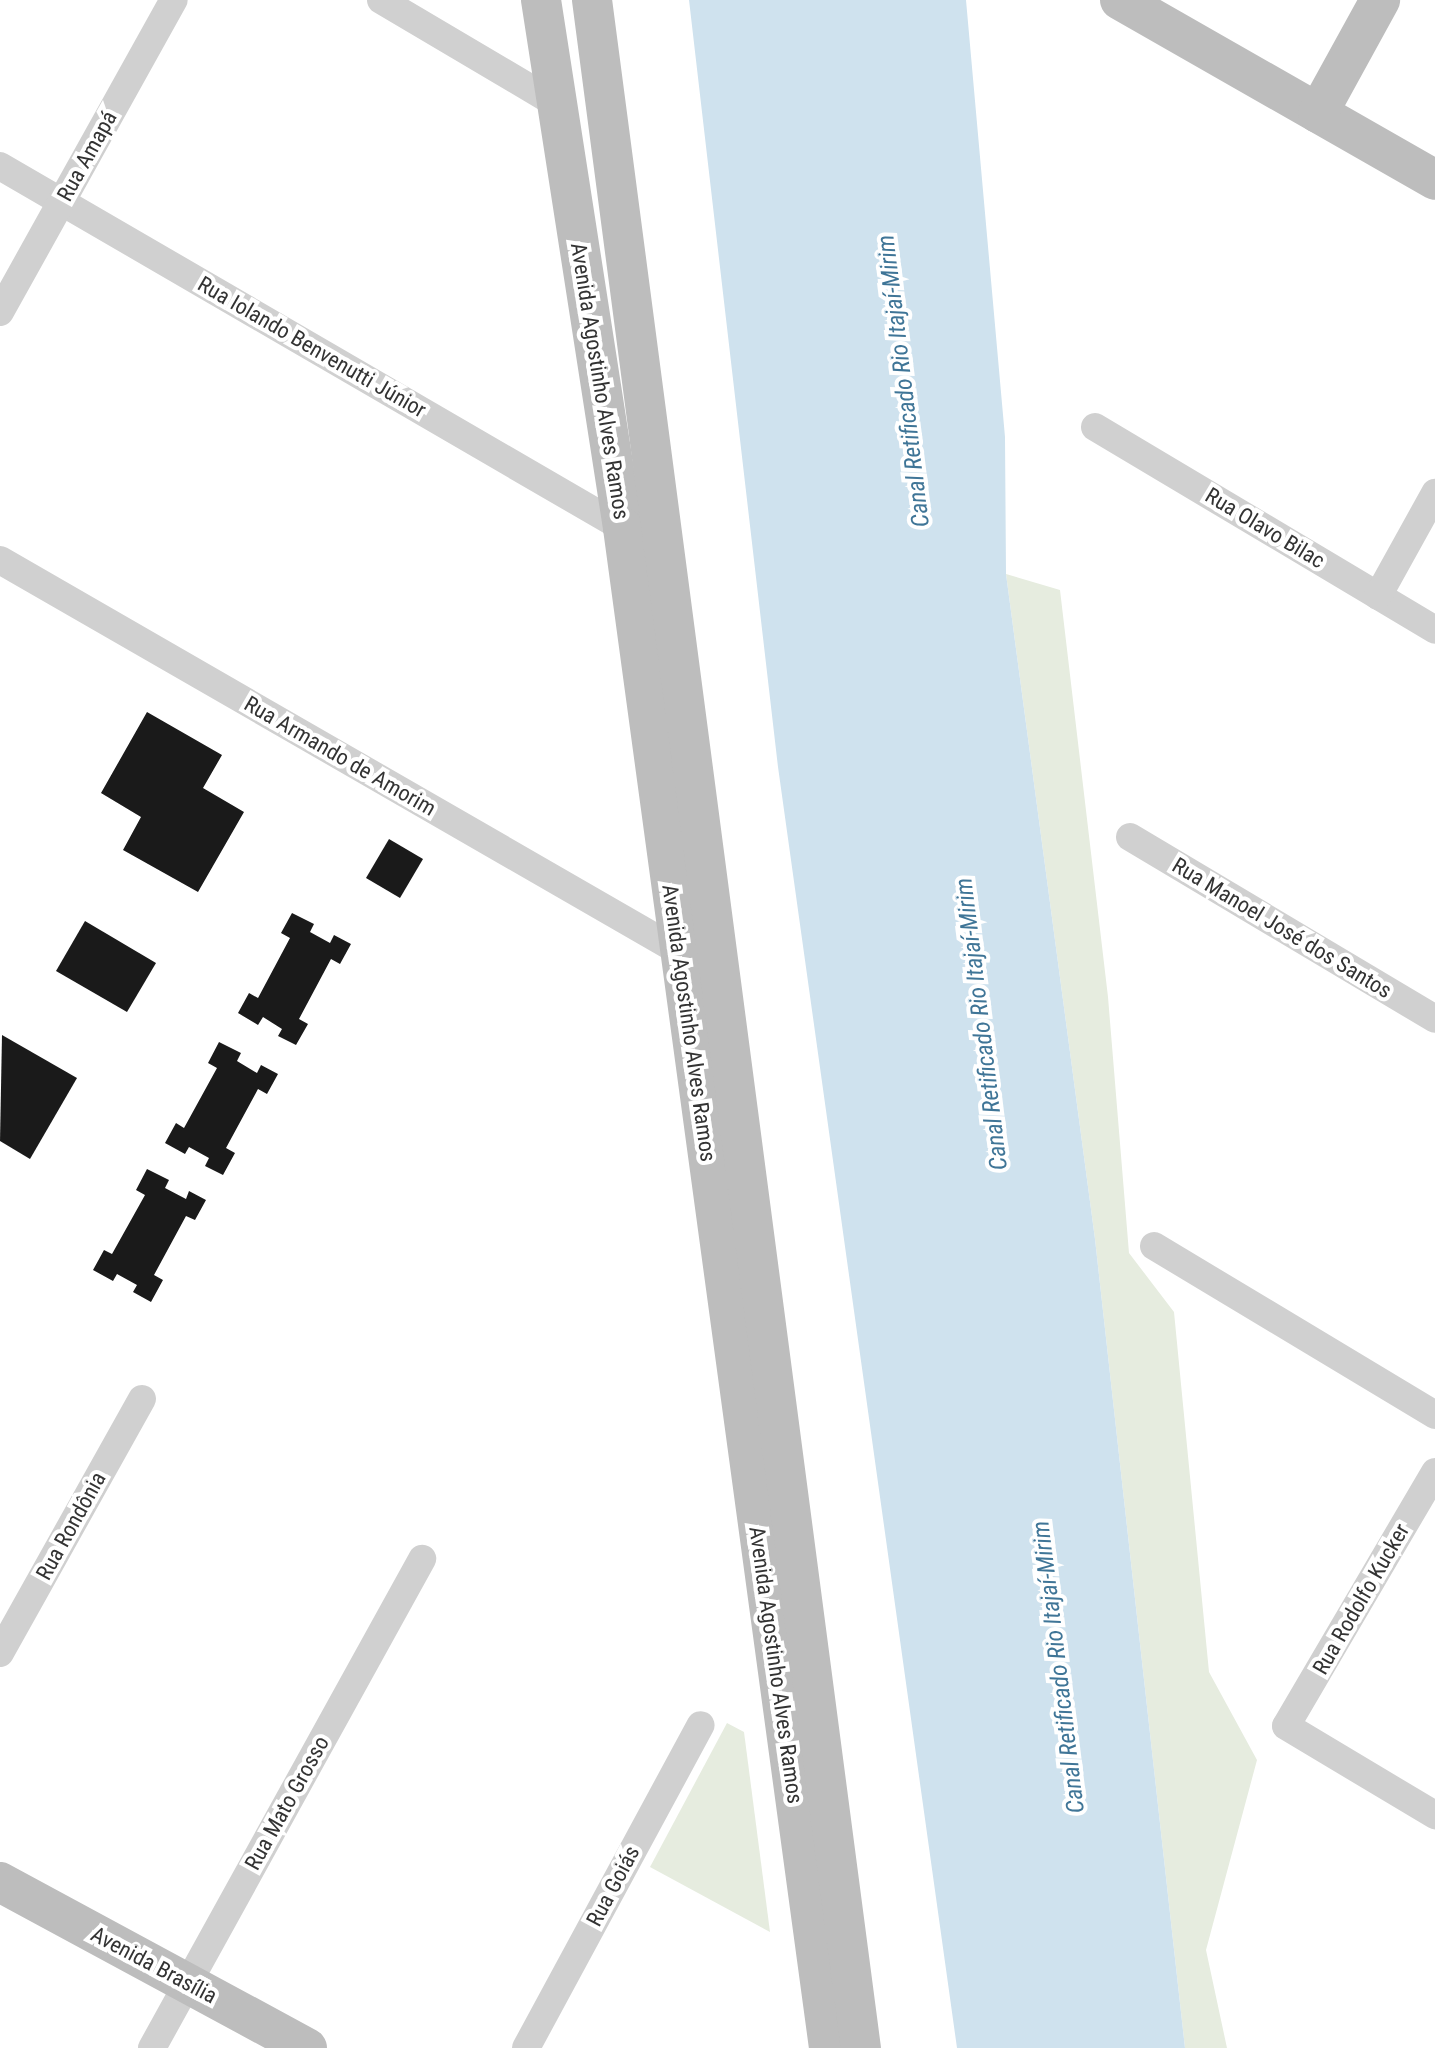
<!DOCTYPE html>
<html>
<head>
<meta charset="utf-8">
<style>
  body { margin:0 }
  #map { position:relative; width:1435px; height:2048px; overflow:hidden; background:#fff; font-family:"Roboto Condensed",sans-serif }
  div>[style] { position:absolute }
  .green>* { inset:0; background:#e6ecdf }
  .water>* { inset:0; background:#cfe2ee }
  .building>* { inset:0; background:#1a1a1a }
  .street>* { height:28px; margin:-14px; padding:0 14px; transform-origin:14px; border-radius:14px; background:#d0d0d0 }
  .secondary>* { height:40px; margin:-20px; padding:0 20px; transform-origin:20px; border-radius:20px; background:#bdbdbd }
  span { translate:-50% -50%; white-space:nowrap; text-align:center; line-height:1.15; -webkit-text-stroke:8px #fff; paint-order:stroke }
  .street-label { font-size:22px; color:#333 }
  .water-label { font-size:24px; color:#3f7597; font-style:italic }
</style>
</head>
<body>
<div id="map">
  <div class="green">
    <div style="clip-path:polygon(1006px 574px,1060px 590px,1108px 997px,1129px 1253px,1174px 1312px,1209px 1672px,1257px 1760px,1206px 1950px,1227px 2048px,1185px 2048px,1095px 1239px)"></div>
    <div style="clip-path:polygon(727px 1723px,744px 1732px,770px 1932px,650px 1867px)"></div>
  </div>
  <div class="water">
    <div style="clip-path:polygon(689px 0,966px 0,1005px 437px,1006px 574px,1095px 1239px,1185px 2048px,957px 2048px,778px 767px)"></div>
  </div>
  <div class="building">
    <div style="clip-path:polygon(147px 712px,222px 755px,203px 788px,244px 812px,198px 892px,123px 850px,141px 817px,101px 793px)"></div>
    <div style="clip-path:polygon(389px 839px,423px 859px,400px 898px,366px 878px)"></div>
    <div style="clip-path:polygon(292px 913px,314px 924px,310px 932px,330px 943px,334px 935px,351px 944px,340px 964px,331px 959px,299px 1019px,308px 1024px,296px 1045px,278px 1036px,282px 1029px,263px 1017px,258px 1025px,238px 1013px,249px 993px,258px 998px,290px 938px,281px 933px)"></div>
    <div style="clip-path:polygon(85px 921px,156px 963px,127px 1012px,56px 971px)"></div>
    <div style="clip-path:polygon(2px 1035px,77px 1078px,30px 1159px,0 1141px)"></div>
    <div style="clip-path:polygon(219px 1042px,241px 1053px,237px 1061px,257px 1073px,261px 1065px,278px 1074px,267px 1094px,258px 1089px,226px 1148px,235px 1153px,223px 1175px,205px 1166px,209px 1158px,189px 1147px,185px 1154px,165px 1143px,176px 1123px,184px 1128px,217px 1068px,208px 1063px)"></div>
    <div style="clip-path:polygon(147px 1169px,169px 1180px,165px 1188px,186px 1199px,189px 1191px,206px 1200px,195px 1220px,186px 1216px,154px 1275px,163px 1280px,151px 1302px,133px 1292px,137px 1285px,117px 1274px,113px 1281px,93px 1270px,104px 1250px,112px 1254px,145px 1195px,136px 1190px)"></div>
  </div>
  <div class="street">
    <div style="left:381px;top:0;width:204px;rotate:30.6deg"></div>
    <div style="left:0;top:166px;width:721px;rotate:30.16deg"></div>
    <div style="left:0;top:312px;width:357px;rotate:-60.9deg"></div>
    <div style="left:1095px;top:427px;width:396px;rotate:30.8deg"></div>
    <div style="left:0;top:560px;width:784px;rotate:29.94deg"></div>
    <div style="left:1378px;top:596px;width:118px;rotate:-61deg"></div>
    <div style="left:1130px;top:837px;width:355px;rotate:30.8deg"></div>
    <div style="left:1154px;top:1246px;width:328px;rotate:31deg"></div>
    <div style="left:1435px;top:1472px;width:294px;rotate:120.4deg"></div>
    <div style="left:1286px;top:1726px;width:174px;rotate:30.9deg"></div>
    <div style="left:0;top:1653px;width:291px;rotate:-60.8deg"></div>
    <div style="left:152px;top:2048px;width:559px;rotate:-61.09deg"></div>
    <div style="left:526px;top:2048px;width:367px;rotate:-61.6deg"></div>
  </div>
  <div class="secondary">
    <div style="left:541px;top:0;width:534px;rotate:81.17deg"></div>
    <div style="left:623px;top:528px;width:1534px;rotate:82.28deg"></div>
    <div style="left:592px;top:0;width:2066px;rotate:82.52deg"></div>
    <div style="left:1120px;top:0;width:363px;rotate:29.7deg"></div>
    <div style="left:1318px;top:113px;width:129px;rotate:-61.2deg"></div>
    <div style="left:0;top:1882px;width:349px;rotate:28.4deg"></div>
  </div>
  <div class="street-label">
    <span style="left:87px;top:156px;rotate:-61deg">Rua Amapá</span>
    <span style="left:312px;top:347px;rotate:30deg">Rua Iolando Benvenutti Júnior</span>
    <span style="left:600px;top:381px;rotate:81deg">Avenida Agostinho Alves Ramos</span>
    <span style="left:1265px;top:528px;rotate:31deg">Rua Olavo Bilac</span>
    <span style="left:340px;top:756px;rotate:30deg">Rua Armando de Amorim</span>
    <span style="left:1282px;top:928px;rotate:31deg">Rua Manoel José dos Santos</span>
    <span style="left:689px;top:1023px;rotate:82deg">Avenida Agostinho Alves Ramos</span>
    <span style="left:71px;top:1526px;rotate:-61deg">Rua Rondônia</span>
    <span style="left:1361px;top:1599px;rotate:-60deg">Rua Rodolfo Kucker</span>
    <span style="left:776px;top:1665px;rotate:82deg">Avenida Agostinho Alves Ramos</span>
    <span style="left:287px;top:1803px;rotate:-61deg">Rua Mato Grosso</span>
    <span style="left:613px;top:1886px;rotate:-62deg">Rua Goiás</span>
    <span style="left:154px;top:1965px;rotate:28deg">Avenida Brasília</span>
  </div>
  <div class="water-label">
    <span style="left:904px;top:381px;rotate:-97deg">Canal Retificado Rio Itajaí-Mirim</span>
    <span style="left:982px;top:1024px;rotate:-97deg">Canal Retificado Rio Itajaí-Mirim</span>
    <span style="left:1059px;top:1667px;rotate:-97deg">Canal Retificado Rio Itajaí-Mirim</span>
  </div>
</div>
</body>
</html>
